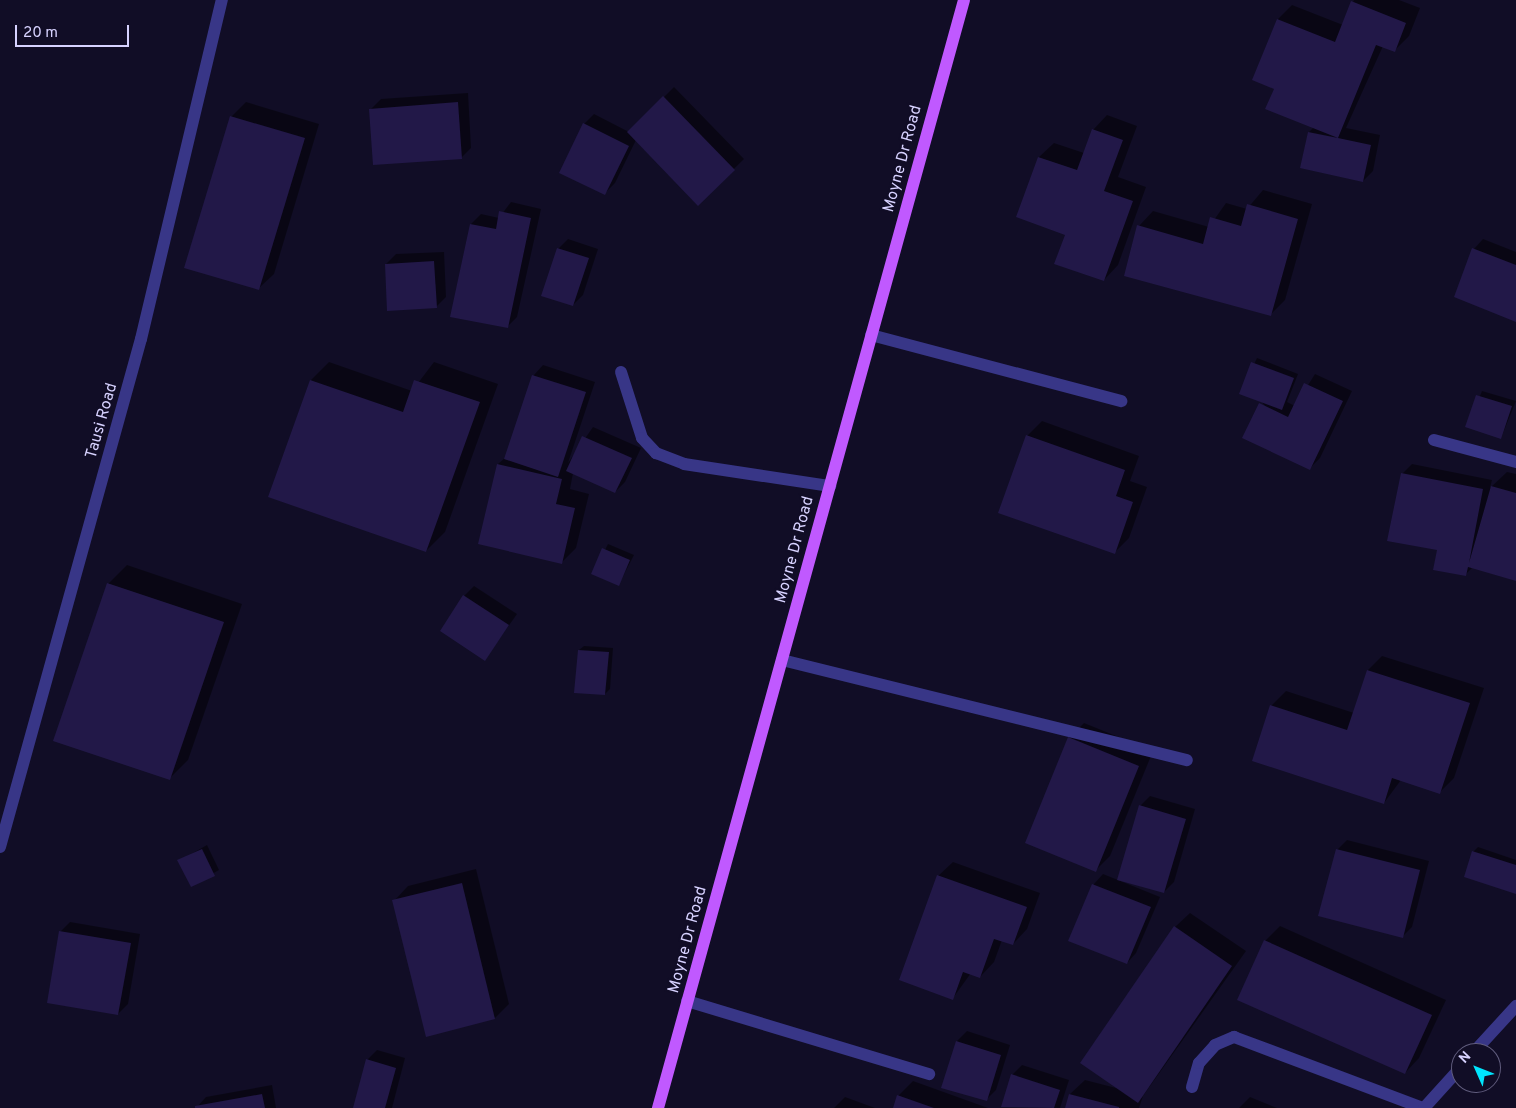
<!DOCTYPE html>
<html>
<head>
<meta charset="utf-8">
<style>
  body { margin:0 }
  #map { position:relative; width:1516px; height:1108px; overflow:hidden; background:#110d26; font-family:Overpass,sans-serif }
  div>[style] { position:absolute }
  .shadow>* { inset:0; background:#0007 }
  .building>* { inset:0; background:#221848 }
  .minor>* { height:12px; margin:-6px; padding:0 6px; transform-origin:6px; border-radius:6px; background:#383687 }
  .major>* { height:12px; margin:-6px; padding:0 6px; transform-origin:6px; border-radius:6px; background:#c059ff }
  span { translate:-50% -50%; white-space:nowrap; text-align:center; line-height:1.15; -webkit-text-stroke:4px #110d26; paint-order:stroke }
  .street-label { font-size:16px; color:#d7d2ff }
  .north { position:absolute; left:1451px; top:1043px; width:50px; height:50px; box-sizing:border-box; background:#110d26; border:1px solid #605c7d; border-radius:50%; rotate:314deg; font-size:14px; font-weight:700; line-height:20px; text-align:center; color:#d7d2ff }
  .north::after { content:''; display:block; margin:auto; width:18px; height:22px; background:#00e5fd; clip-path:polygon(50% 0,100% 100%,50% 72%,0 100%) }
  .scale { position:absolute; left:15px; top:25px; width:114px; height:22px; box-sizing:border-box; border:2px solid #d7d2ff; border-top:0; padding-left:6px; font-size:15px; line-height:18px; white-space:nowrap; color:#d7d2ff; -webkit-text-stroke:4px #110d26; paint-order:stroke }
</style>
</head>
<body>
<div id="map">
  <div class="shadow">
    <div style="clip-path:polygon(1354px 0,1399px 0,1420px 8px,1409px 36px,1394px 51px,1383px 46px,1346px 128px,1380px 135px,1373px 171px,1363px 181px,1309px 132px,1314px 127px,1275px 88px,1253px 79px,1278px 19px,1292px 5px,1343px 25px)"></div>
    <div style="clip-path:polygon(674px 87px,744px 159px,698px 204px,636px 140px,615px 183px,605px 193px,584px 124px,594px 114px,629px 132px)"></div>
    <div style="clip-path:polygon(468px 93px,471px 148px,461px 158px,371px 109px,381px 99px)"></div>
    <div style="clip-path:polygon(246px 102px,319px 124px,274px 274px,259px 288px,231px 117px)"></div>
    <div style="clip-path:polygon(1107px 115px,1137px 126px,1118px 177px,1146px 187px,1118px 265px,1104px 280px,1067px 234px,1018px 217px,1039px 157px,1054px 143px,1084px 153px,1093px 130px)"></div>
    <div style="clip-path:polygon(1263px 190px,1312px 204px,1285px 300px,1270px 315px,1139px 226px,1153px 211px,1209px 227px,1226px 203px,1247px 209px)"></div>
    <div style="clip-path:polygon(511px 202px,541px 209px,517px 317px,507px 327px,451px 316px,471px 224px,481px 214px,499px 218px)"></div>
    <div style="clip-path:polygon(568px 239px,598px 249px,583px 295px,573px 305px,558px 249px)"></div>
    <div style="clip-path:polygon(1483px 239px,1516px 252px,1516px 320px,1474px 249px)"></div>
    <div style="clip-path:polygon(444px 252px,446px 297px,436px 307px,386px 264px,396px 254px)"></div>
    <div style="clip-path:polygon(1257px 358px,1298px 374px,1287px 402px,1295px 406px,1315px 374px,1352px 391px,1320px 458px,1310px 468px,1262px 402px,1240px 393px)"></div>
    <div style="clip-path:polygon(329px 362px,412px 391px,434px 362px,498px 384px,445px 532px,426px 551px,311px 380px)"></div>
    <div style="clip-path:polygon(543px 365px,595px 382px,568px 463px,593px 427px,641px 448px,625px 482px,615px 492px,573px 473px,570px 489px,589px 494px,576px 548px,562px 562px,498px 464px,506px 457px,534px 375px)"></div>
    <div style="clip-path:polygon(1482px 391px,1516px 401px,1501px 438px,1467px 427px)"></div>
    <div style="clip-path:polygon(1042px 421px,1139px 456px,1130px 481px,1147px 487px,1129px 538px,1114px 553px,1027px 436px)"></div>
    <div style="clip-path:polygon(1412px 464px,1492px 480px,1490px 488px,1507px 472px,1516px 474px,1516px 579px,1473px 567px,1465px 575px,1438px 549px,1402px 474px)"></div>
    <div style="clip-path:polygon(608px 544px,634px 555px,619px 584px,593px 573px)"></div>
    <div style="clip-path:polygon(127px 565px,242px 604px,188px 760px,170px 778px,108px 584px)"></div>
    <div style="clip-path:polygon(474px 586px,517px 614px,485px 659px,464px 596px)"></div>
    <div style="clip-path:polygon(584px 646px,613px 648px,610px 689px,605px 694px,579px 650px)"></div>
    <div style="clip-path:polygon(1382px 656px,1484px 688px,1454px 778px,1440px 792px,1401px 780px,1384px 803px,1271px 706px,1286px 691px,1354px 713px,1368px 670px)"></div>
    <div style="clip-path:polygon(1084px 723px,1153px 751px,1110px 856px,1096px 870px,1069px 738px)"></div>
    <div style="clip-path:polygon(1150px 796px,1195px 809px,1174px 882px,1164px 892px,1140px 806px)"></div>
    <div style="clip-path:polygon(1347px 840px,1429px 861px,1412px 927px,1402px 937px,1337px 850px)"></div>
    <div style="clip-path:polygon(207px 845px,219px 870px,191px 886px,179px 861px)"></div>
    <div style="clip-path:polygon(1478px 847px,1516px 860px,1516px 893px,1473px 852px)"></div>
    <div style="clip-path:polygon(953px 862px,1040px 893px,1027px 929px,1013px 944px,1002px 940px,994px 962px,980px 977px,971px 973px,953px 998px,938px 876px)"></div>
    <div style="clip-path:polygon(476px 869px,509px 1004px,495px 1018px,394px 901px,408px 886px)"></div>
    <div style="clip-path:polygon(1103px 874px,1160px 897px,1136px 953px,1127px 963px,1070px 941px,1094px 884px)"></div>
    <div style="clip-path:polygon(1190px 913px,1246px 951px,1143px 1096px,1139px 1108px,1066px 1108px,1070px 1094px,1085px 1080px,1120px 1089px,1175px 927px)"></div>
    <div style="clip-path:polygon(70px 922px,140px 934px,128px 1004px,118px 1014px,60px 932px)"></div>
    <div style="clip-path:polygon(1280px 926px,1446px 1000px,1419px 1058px,1405px 1073px,1265px 941px)"></div>
    <div style="clip-path:polygon(967px 1031px,1010px 1045px,996px 1090px,986px 1100px,957px 1041px)"></div>
    <div style="clip-path:polygon(377px 1050px,405px 1058px,392px 1108px,354px 1108px,367px 1060px)"></div>
    <div style="clip-path:polygon(1022px 1065px,1069px 1080px,1060px 1108px,1002px 1106px,1012px 1075px)"></div>
    <div style="clip-path:polygon(913px 1081px,988px 1108px,894px 1108px,899px 1095px)"></div>
    <div style="clip-path:polygon(272px 1085px,276px 1108px,196px 1108px,206px 1097px)"></div>
    <div style="clip-path:polygon(845px 1097px,875px 1108px,834px 1108px)"></div>
    <div style="clip-path:polygon(1250px 1097px,1277px 1108px,1239px 1108px)"></div>
  </div>
  <div class="building">
    <div style="clip-path:polygon(1351px 1px,1406px 23px,1395px 52px,1376px 45px,1338px 138px,1371px 145px,1363px 182px,1300px 168px,1308px 132px,1338px 138px,1265px 109px,1274px 89px,1252px 80px,1277px 19px,1335px 42px)"></div>
    <div style="clip-path:polygon(663px 96px,735px 170px,698px 206px,627px 132px)"></div>
    <div style="clip-path:polygon(458px 102px,462px 159px,373px 165px,369px 109px)"></div>
    <div style="clip-path:polygon(230px 116px,305px 138px,259px 290px,184px 268px)"></div>
    <div style="clip-path:polygon(583px 123px,629px 146px,605px 195px,559px 173px)"></div>
    <div style="clip-path:polygon(1092px 129px,1123px 140px,1104px 191px,1133px 201px,1104px 281px,1054px 264px,1065px 235px,1016px 217px,1038px 157px,1077px 170px)"></div>
    <div style="clip-path:polygon(1247px 204px,1298px 219px,1271px 316px,1124px 276px,1137px 225px,1203px 244px,1210px 217px,1241px 226px)"></div>
    <div style="clip-path:polygon(499px 211px,531px 218px,508px 328px,450px 317px,470px 224px,496px 229px)"></div>
    <div style="clip-path:polygon(557px 248px,589px 258px,573px 306px,541px 296px)"></div>
    <div style="clip-path:polygon(1472px 248px,1516px 265px,1516px 322px,1454px 297px)"></div>
    <div style="clip-path:polygon(434px 261px,437px 308px,387px 311px,385px 264px)"></div>
    <div style="clip-path:polygon(1251px 362px,1294px 378px,1282px 410px,1239px 394px)"></div>
    <div style="clip-path:polygon(532px 375px,586px 392px,558px 477px,504px 459px)"></div>
    <div style="clip-path:polygon(310px 380px,403px 412px,414px 380px,480px 402px,426px 552px,268px 497px)"></div>
    <div style="clip-path:polygon(1304px 383px,1343px 401px,1310px 470px,1242px 438px,1259px 403px,1288px 417px)"></div>
    <div style="clip-path:polygon(1476px 395px,1512px 406px,1501px 439px,1465px 427px)"></div>
    <div style="clip-path:polygon(1026px 435px,1125px 470px,1116px 496px,1133px 502px,1115px 554px,998px 513px)"></div>
    <div style="clip-path:polygon(582px 436px,632px 458px,615px 493px,566px 471px)"></div>
    <div style="clip-path:polygon(497px 464px,562px 479px,556px 504px,575px 508px,562px 564px,478px 544px)"></div>
    <div style="clip-path:polygon(1401px 473px,1483px 489px,1469px 563px,1491px 486px,1516px 493px,1516px 581px,1468px 567px,1466px 576px,1433px 570px,1437px 550px,1387px 541px)"></div>
    <div style="clip-path:polygon(602px 548px,630px 560px,619px 586px,591px 574px)"></div>
    <div style="clip-path:polygon(107px 583px,224px 622px,170px 780px,53px 741px)"></div>
    <div style="clip-path:polygon(463px 595px,509px 625px,485px 661px,440px 631px)"></div>
    <div style="clip-path:polygon(578px 650px,609px 652px,605px 695px,574px 693px)"></div>
    <div style="clip-path:polygon(1367px 670px,1470px 703px,1440px 794px,1392px 778px,1384px 804px,1252px 761px,1270px 705px,1347px 730px)"></div>
    <div style="clip-path:polygon(1068px 737px,1139px 766px,1096px 872px,1025px 843px)"></div>
    <div style="clip-path:polygon(1139px 805px,1186px 819px,1164px 893px,1117px 880px)"></div>
    <div style="clip-path:polygon(202px 849px,215px 876px,191px 887px,177px 860px)"></div>
    <div style="clip-path:polygon(1336px 849px,1420px 870px,1403px 938px,1318px 916px)"></div>
    <div style="clip-path:polygon(1472px 851px,1516px 865px,1516px 894px,1464px 877px)"></div>
    <div style="clip-path:polygon(937px 875px,1027px 907px,1013px 945px,994px 939px,980px 978px,963px 972px,953px 1000px,899px 980px)"></div>
    <div style="clip-path:polygon(462px 883px,495px 1019px,426px 1037px,392px 900px)"></div>
    <div style="clip-path:polygon(1092px 884px,1151px 907px,1127px 964px,1068px 941px)"></div>
    <div style="clip-path:polygon(1174px 926px,1232px 966px,1138px 1103px,1080px 1063px)"></div>
    <div style="clip-path:polygon(59px 931px,131px 943px,118px 1015px,47px 1003px)"></div>
    <div style="clip-path:polygon(1264px 940px,1432px 1015px,1405px 1074px,1237px 1000px)"></div>
    <div style="clip-path:polygon(956px 1041px,1001px 1055px,987px 1101px,941px 1088px)"></div>
    <div style="clip-path:polygon(366px 1059px,396px 1068px,385px 1108px,353px 1108px)"></div>
    <div style="clip-path:polygon(1011px 1074px,1060px 1090px,1054px 1108px,1001px 1107px)"></div>
    <div style="clip-path:polygon(262px 1094px,265px 1108px,195px 1108px,195px 1106px)"></div>
    <div style="clip-path:polygon(1069px 1094px,1119px 1107px,1119px 1108px,1065px 1108px)"></div>
    <div style="clip-path:polygon(897px 1095px,934px 1108px,893px 1108px)"></div>
  </div>
  <div class="minor">
    <div style="left:871px;top:335px;width:259px;rotate:14.8deg"></div>
    <div style="left:621px;top:372px;width:69px;rotate:72.3deg"></div>
    <div style="left:642px;top:438px;width:21px;rotate:47deg"></div>
    <div style="left:656px;top:453px;width:30px;rotate:21deg"></div>
    <div style="left:684px;top:464px;width:148px;rotate:8.6deg"></div>
    <div style="left:1434px;top:440px;width:85px;rotate:15deg"></div>
    <div style="left:782px;top:660px;width:417px;rotate:13.9deg"></div>
    <div style="left:0;top:847px;width:527px;rotate:-74.49deg"></div>
    <div style="left:141px;top:339px;width:349px;rotate:-76.6deg"></div>
    <div style="left:687px;top:1001px;width:253px;rotate:16.8deg"></div>
    <div style="left:1473px;top:1053px;width:64px;rotate:-47.5deg"></div>
    <div style="left:1192px;top:1087px;width:25px;rotate:-74deg"></div>
    <div style="left:1199px;top:1063px;width:24px;rotate:-48deg"></div>
    <div style="left:1215px;top:1045px;width:21px;rotate:-23deg"></div>
    <div style="left:1234px;top:1037px;width:202px;rotate:20.6deg"></div>
    <div style="left:1424px;top:1108px;width:55px;rotate:-47.9deg"></div>
  </div>
  <div class="major">
    <div style="left:658px;top:1108px;width:1149px;rotate:-74.56deg"></div>
  </div>
  <div class="street-label">
    <span style="left:903px;top:159px;rotate:-75deg">Moyne Dr Road</span>
    <span style="left:102px;top:421px;rotate:-74deg">Tausi Road</span>
    <span style="left:795px;top:550px;rotate:-75deg">Moyne Dr Road</span>
    <span style="left:688px;top:940px;rotate:-75deg">Moyne Dr Road</span>
  </div>
  <div class="north">N</div>
  <div class="scale">20 m</div>
</div>
</body>
</html>
